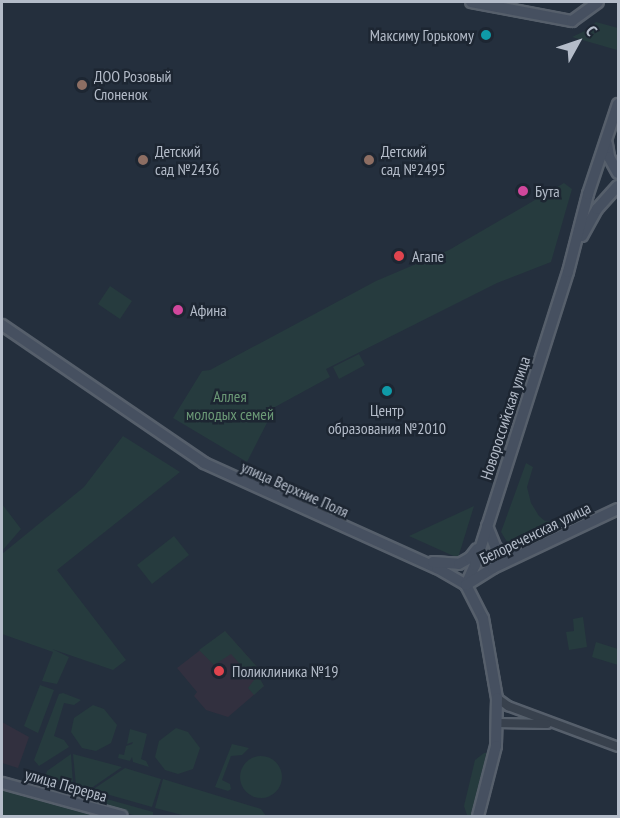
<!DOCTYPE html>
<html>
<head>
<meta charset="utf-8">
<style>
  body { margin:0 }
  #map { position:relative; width:620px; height:818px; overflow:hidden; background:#242f3d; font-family:"PT Sans Narrow",sans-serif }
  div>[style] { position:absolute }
  .medical>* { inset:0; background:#32303f }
  .green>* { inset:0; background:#263b3e }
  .round { border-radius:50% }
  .roads { filter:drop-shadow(2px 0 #565f6b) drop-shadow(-2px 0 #565f6b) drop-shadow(0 2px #565f6b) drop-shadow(0 -2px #565f6b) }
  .street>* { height:8px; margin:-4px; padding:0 4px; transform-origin:4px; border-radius:4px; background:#38414d }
  .secondary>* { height:10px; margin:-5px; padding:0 5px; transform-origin:5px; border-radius:5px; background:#465060 }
  .dots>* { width:16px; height:16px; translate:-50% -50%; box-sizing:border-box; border:3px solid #1d2632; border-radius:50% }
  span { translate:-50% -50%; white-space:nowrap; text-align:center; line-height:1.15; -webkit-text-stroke:5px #1d2632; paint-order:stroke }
  .poi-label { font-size:16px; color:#b4bcc9 }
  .right { translate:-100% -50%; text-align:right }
  .left { translate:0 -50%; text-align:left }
  .park-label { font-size:16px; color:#6b9976 }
  .street-label { font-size:16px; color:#b4bcc9 }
  .frame { position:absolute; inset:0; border:3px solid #b4bcc9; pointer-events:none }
  .north { position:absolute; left:548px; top:12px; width:60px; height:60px; -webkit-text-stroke:4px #1d2632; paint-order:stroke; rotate:50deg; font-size:16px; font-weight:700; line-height:24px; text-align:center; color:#b4bcc9 }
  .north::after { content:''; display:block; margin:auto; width:21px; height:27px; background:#b4bcc9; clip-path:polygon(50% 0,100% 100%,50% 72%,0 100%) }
</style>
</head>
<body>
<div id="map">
  <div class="medical">
    <div style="clip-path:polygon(225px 631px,258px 668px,257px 674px,264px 686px,228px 717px,206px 710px,194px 696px,197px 692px,177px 668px)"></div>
    <div style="clip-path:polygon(2px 722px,29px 737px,18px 768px,2px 763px)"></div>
  </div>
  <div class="green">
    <div style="clip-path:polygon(596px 22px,618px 28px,617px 50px,572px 37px,587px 30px)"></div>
    <div style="clip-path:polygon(564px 183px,572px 189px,551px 262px,497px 283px,326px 369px,330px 377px,275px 407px,247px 462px,173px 418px,202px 371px,210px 370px,376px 281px,449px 250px)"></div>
    <div style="clip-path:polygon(110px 286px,132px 301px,120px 319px,98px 304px)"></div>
    <div style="clip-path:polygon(359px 354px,365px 365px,339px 379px,333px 367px)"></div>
    <div style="clip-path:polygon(123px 436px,180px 472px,57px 570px,126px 660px,113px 670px,52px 649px,69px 657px,57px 684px,42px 681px,53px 652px,2px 634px,2px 554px,84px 487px)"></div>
    <div style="clip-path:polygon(526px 463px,533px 467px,527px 487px,531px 503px,539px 516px,545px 521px,554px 521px,582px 508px,585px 512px,511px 550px,512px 545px,517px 542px,509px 545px,501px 532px)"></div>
    <div style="clip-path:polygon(2px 504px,21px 529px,2px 551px)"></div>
    <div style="clip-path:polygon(474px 506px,458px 558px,409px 536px)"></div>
    <div style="clip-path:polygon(174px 536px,189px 555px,152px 584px,137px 565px)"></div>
    <div style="clip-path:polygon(583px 617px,587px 647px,569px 650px,566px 632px,574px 631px,573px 619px)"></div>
    <div style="clip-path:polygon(225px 631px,258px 668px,257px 674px,264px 686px,254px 695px,248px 688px,254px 680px,231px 654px,214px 665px,199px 650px)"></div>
    <div style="clip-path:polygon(596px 642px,618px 649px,618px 665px,592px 657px)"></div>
    <div style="clip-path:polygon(40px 685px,54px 690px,38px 733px,24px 726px)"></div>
    <div style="clip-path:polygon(63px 693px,81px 700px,74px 705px,64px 703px,54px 736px,64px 740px,69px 747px,39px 766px,34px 760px,59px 694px)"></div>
    <div style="clip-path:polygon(93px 705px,104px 709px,117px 725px,111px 743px,96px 751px,82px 748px,71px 732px,74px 718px)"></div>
    <div style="clip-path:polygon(176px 728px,188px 732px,200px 748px,193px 769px,178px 774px,165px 770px,155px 757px,159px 741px)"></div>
    <div style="clip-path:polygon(130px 729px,147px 734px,141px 759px,146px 761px,149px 767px,133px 762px,132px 757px,130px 761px,118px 758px,119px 754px,124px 755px,126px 746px,132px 744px,133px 742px,127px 744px)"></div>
    <div style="clip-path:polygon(232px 744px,249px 748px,242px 755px,231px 756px,222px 780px,230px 784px,231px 789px,228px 791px,215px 787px)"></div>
    <div style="clip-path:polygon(484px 753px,487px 753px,471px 815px,467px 815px,464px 806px,475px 760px)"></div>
    <div style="clip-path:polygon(71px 754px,73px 785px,45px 777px,47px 771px)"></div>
    <div style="clip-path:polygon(73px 754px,122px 767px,90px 789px,76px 786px)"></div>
    <div class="round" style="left:240px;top:756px;width:42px;height:42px"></div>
    <div style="clip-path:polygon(125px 768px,161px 779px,152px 807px,92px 790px)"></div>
    <div style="clip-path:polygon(163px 779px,261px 809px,266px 816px,186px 816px,155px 808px)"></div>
    <div style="clip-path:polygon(2px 786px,109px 816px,2px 816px)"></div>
    <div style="clip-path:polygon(82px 792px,153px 812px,153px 816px,137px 816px,78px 800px)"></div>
  </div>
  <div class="roads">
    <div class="street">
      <div style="left:497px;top:698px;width:14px;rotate:36deg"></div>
      <div style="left:508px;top:706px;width:117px;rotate:20.4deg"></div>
      <div style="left:498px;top:723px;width:49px;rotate:1.2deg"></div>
    </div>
    <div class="secondary">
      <div style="left:471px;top:2px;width:103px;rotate:10.7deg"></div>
      <div style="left:572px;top:21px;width:32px;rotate:-36deg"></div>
      <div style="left:607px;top:144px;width:13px;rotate:81deg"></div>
      <div style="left:609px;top:157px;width:18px;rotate:61deg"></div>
      <div style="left:582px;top:236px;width:31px;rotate:-61deg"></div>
      <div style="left:597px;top:209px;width:31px;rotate:-48deg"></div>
      <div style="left:2px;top:325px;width:245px;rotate:34.3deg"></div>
      <div style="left:204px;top:463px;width:256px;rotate:24.3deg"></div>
      <div style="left:437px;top:568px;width:34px;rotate:30deg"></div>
      <div style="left:466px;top:585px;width:37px;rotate:63deg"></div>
      <div style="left:483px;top:618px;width:81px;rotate:80.1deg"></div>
      <div style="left:497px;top:698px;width:48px;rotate:91.2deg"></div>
      <div style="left:496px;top:746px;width:72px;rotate:104.4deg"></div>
      <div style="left:487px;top:526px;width:24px;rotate:68deg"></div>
      <div style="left:496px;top:548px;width:12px;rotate:31deg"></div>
      <div style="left:506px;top:554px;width:11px"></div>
      <div style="left:433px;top:562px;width:26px;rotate:4deg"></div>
      <div style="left:459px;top:564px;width:13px;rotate:-29deg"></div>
      <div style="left:470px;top:558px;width:11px;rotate:-52deg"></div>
      <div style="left:466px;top:585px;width:22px;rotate:-66deg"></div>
      <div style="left:475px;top:565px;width:307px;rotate:-72.4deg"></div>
      <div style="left:568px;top:272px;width:81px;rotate:-75.6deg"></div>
      <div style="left:588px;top:194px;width:95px;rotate:-71.6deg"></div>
      <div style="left:466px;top:585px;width:32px;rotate:-32deg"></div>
      <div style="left:493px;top:568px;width:138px;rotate:-25.3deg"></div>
      <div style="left:2px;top:783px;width:124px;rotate:15.4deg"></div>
    </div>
  </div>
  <div class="dots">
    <div style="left:486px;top:35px;background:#0f9aa8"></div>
    <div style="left:82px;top:85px;background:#8d6e63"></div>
    <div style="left:143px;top:160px;background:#8d6e63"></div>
    <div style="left:369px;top:160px;background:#8d6e63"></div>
    <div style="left:523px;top:191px;background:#d1479c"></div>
    <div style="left:399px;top:256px;background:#e0444e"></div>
    <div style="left:178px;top:310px;background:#d1479c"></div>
    <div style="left:387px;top:391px;background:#0f9aa8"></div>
    <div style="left:219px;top:671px;background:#e0444e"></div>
  </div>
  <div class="poi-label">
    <span class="right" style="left:474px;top:35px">Максиму Горькому</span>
    <span class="left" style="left:94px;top:85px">ДОО Розовый<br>Слоненок</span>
    <span class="left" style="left:155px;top:160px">Детский<br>сад №2436</span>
    <span class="left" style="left:381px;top:160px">Детский<br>сад №2495</span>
    <span class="left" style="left:535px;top:191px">Бута</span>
    <span class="left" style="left:412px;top:256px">Агапе</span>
    <span class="left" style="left:190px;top:310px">Афина</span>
    <span style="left:387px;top:419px">Центр<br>образования №2010</span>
    <span class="left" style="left:232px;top:671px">Поликлиника №19</span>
  </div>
  <div class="park-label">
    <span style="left:230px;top:405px">Аллея<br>молодых семей</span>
  </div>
  <div class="street-label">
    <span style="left:505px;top:418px;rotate:-72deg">Новороссийская улица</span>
    <span style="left:295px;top:489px;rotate:24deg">улица Верхние Поля</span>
    <span style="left:535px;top:533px;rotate:-26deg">Белореченская улица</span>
    <span style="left:66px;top:785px;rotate:16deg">улица Перерва</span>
  </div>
  <div class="frame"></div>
  <div class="north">С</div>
</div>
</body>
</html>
